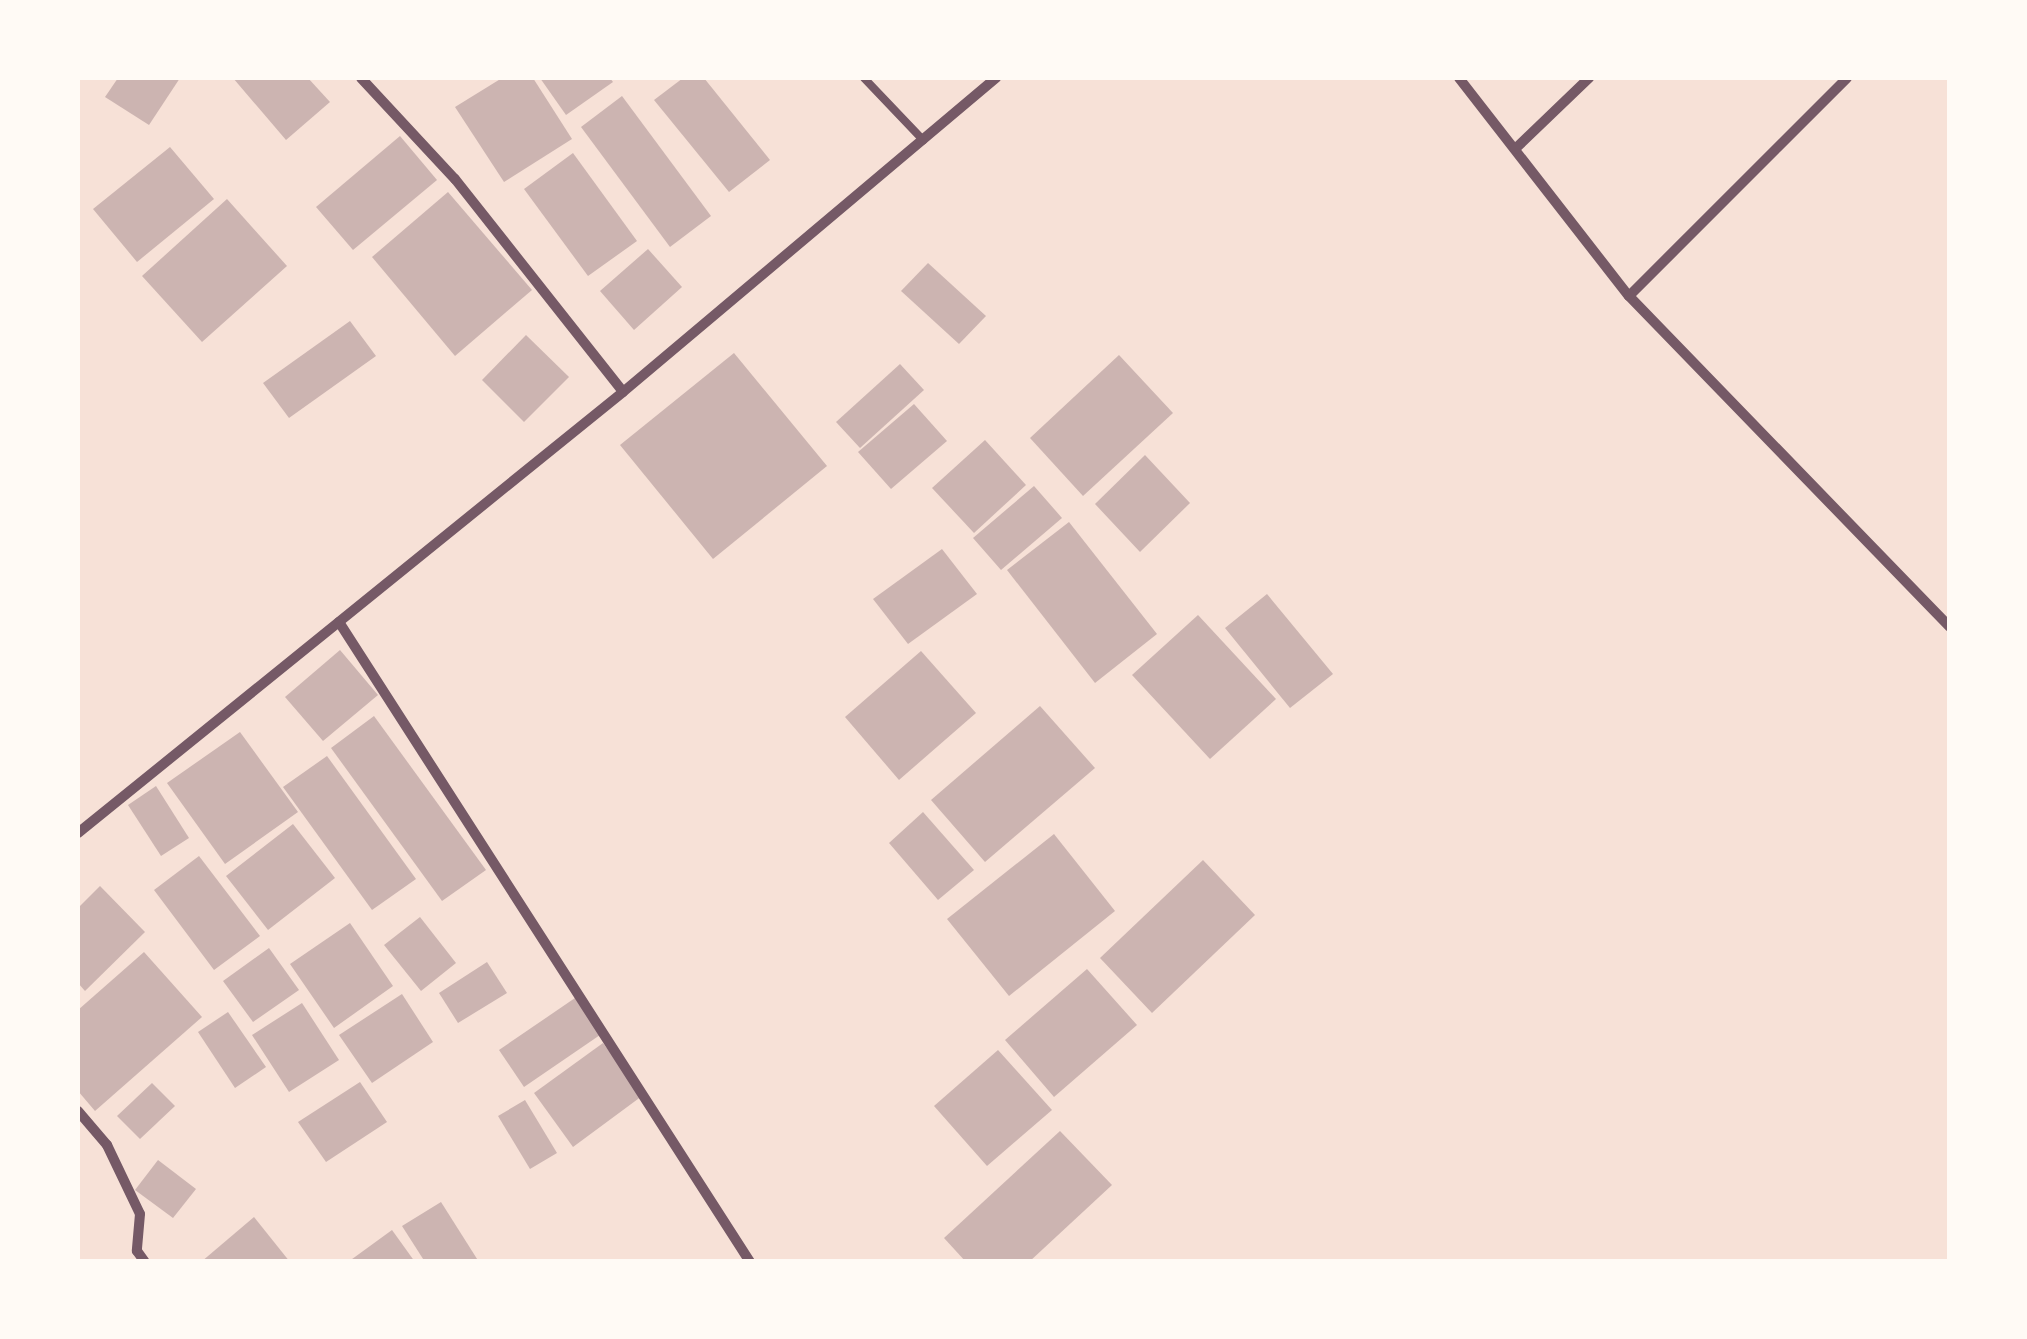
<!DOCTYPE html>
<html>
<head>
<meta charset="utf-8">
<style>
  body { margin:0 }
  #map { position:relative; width:2027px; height:1339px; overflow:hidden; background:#f7e1d7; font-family:Overpass,sans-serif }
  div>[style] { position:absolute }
  .building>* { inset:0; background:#ccb4b1 }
  .service>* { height:8px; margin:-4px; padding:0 4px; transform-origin:4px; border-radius:4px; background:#755966 }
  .minor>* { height:10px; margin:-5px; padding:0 5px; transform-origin:5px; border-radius:5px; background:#755966 }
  span { translate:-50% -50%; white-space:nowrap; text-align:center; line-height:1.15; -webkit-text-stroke:10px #fffaf5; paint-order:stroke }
  .frame { position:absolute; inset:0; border:80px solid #fffaf5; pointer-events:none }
</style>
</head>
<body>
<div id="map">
  <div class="building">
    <div style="clip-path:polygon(118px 78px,180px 78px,149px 125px,105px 97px)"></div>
    <div style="clip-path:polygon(233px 78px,308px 78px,330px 102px,286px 140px)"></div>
    <div style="clip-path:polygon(502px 78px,533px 78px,572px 139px,504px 182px,455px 107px)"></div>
    <div style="clip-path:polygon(540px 78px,610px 78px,613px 82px,566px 115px)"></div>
    <div style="clip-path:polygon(683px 78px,704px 78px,770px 160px,729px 192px,654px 100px)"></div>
    <div style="clip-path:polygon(622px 96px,711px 216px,670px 247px,581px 127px)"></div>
    <div style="clip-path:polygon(400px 136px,437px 180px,353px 250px,316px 207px)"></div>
    <div style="clip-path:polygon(170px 147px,214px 199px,137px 262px,93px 209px)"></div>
    <div style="clip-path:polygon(573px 153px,637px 241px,588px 276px,524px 189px)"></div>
    <div style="clip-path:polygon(448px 192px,532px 290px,455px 356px,372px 257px)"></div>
    <div style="clip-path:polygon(227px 199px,287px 266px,202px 342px,142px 276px)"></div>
    <div style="clip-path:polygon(648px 249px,682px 287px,634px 330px,600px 291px)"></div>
    <div style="clip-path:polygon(928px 263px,986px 316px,959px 344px,901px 291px)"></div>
    <div style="clip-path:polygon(350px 321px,376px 356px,289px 418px,263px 383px)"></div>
    <div style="clip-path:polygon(526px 335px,569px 377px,524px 422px,482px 380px)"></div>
    <div style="clip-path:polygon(734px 353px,827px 466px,713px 559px,620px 445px)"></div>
    <div style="clip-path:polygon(1119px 355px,1173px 413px,1083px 496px,1030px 438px)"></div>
    <div style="clip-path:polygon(900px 364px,924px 390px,860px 448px,836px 422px)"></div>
    <div style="clip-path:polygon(914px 404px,947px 441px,891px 489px,858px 452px)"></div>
    <div style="clip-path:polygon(985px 440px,1026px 485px,974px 533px,932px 488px)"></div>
    <div style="clip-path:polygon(1145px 455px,1190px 503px,1140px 552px,1095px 504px)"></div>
    <div style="clip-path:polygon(1034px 486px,1062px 518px,1001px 570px,973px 538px)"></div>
    <div style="clip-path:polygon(1069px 522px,1157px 634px,1095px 683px,1007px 570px)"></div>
    <div style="clip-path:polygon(942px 549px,977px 594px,908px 644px,873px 599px)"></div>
    <div style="clip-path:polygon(1267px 594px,1333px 674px,1290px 708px,1225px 628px)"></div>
    <div style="clip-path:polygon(1198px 615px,1276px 699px,1210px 759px,1132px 675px)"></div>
    <div style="clip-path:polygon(340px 650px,378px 695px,323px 741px,285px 697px)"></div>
    <div style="clip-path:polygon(921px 651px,976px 713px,899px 780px,845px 717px)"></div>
    <div style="clip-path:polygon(1040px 706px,1095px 768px,985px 862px,931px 800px)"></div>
    <div style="clip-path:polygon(374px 716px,486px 870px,442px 901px,331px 748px)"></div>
    <div style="clip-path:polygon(240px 732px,298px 812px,225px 864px,167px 783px)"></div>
    <div style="clip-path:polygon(327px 756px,416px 879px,372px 910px,283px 787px)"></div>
    <div style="clip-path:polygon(156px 786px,189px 838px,161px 856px,128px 805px)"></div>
    <div style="clip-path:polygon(923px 812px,974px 870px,938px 900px,889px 843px)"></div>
    <div style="clip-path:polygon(293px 824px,335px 878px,268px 930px,226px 876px)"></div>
    <div style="clip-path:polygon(1054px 834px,1115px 911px,1009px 996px,947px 919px)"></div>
    <div style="clip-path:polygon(199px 856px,260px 936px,214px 970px,154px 890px)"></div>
    <div style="clip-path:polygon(1203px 860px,1255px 915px,1152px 1013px,1100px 958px)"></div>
    <div style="clip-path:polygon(100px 886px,145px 932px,85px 991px,78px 983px,78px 908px)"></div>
    <div style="clip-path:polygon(420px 917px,456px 963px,421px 991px,384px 945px)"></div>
    <div style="clip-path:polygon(350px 923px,393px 986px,334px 1028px,290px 964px)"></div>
    <div style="clip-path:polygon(269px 948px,299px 990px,253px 1022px,223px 981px)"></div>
    <div style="clip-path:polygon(144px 952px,202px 1017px,95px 1111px,78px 1091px,78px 1010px)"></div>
    <div style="clip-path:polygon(487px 962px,507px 993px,458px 1023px,439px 993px)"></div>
    <div style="clip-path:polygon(1087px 969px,1137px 1025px,1054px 1097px,1005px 1040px)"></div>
    <div style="clip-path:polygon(402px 994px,433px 1042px,372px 1083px,339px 1035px)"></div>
    <div style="clip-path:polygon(575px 998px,600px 1035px,524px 1087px,499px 1050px)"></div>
    <div style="clip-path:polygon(302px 1003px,339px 1060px,289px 1092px,252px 1035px)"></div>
    <div style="clip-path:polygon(228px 1012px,266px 1067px,235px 1088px,198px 1032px)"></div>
    <div style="clip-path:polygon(603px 1043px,642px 1096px,573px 1147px,534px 1093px)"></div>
    <div style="clip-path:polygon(998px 1050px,1052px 1110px,987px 1166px,934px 1106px)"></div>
    <div style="clip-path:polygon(360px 1082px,387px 1122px,326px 1162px,298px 1122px)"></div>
    <div style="clip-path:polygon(152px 1083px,175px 1106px,140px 1139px,117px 1116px)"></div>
    <div style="clip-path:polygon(525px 1100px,557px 1153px,530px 1169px,498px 1116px)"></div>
    <div style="clip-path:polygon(1060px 1131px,1112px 1185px,1029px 1262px,966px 1262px,944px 1238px)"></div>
    <div style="clip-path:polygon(158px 1160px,196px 1189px,173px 1218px,135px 1190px)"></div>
    <div style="clip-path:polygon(441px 1202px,479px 1262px,425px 1262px,402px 1226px)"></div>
    <div style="clip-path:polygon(254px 1217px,290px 1262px,201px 1262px)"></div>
    <div style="clip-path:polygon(392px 1230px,415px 1262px,348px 1262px)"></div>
  </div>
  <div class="service">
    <div style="left:864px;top:78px;width:86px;rotate:46.4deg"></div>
  </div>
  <div class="minor">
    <div style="left:361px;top:78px;width:138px;rotate:47.1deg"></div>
    <div style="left:455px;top:179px;width:271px;rotate:51.7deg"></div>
    <div style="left:1459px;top:78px;width:276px;rotate:52.1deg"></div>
    <div style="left:1629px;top:296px;width:461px;rotate:45.9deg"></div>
    <div style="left:1515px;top:149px;width:103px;rotate:-43.8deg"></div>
    <div style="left:1629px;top:296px;width:308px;rotate:-45deg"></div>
    <div style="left:339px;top:622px;width:761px;rotate:57.29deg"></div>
    <div style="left:78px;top:833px;width:701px;rotate:-38.98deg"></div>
    <div style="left:623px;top:392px;width:488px;rotate:-40.1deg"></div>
    <div style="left:78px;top:1111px;width:45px;rotate:49.5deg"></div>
    <div style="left:107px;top:1145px;width:76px;rotate:64.4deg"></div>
    <div style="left:140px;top:1214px;width:37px;rotate:95deg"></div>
    <div style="left:137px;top:1251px;width:14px;rotate:54deg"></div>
  </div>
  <div class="frame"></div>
</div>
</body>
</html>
